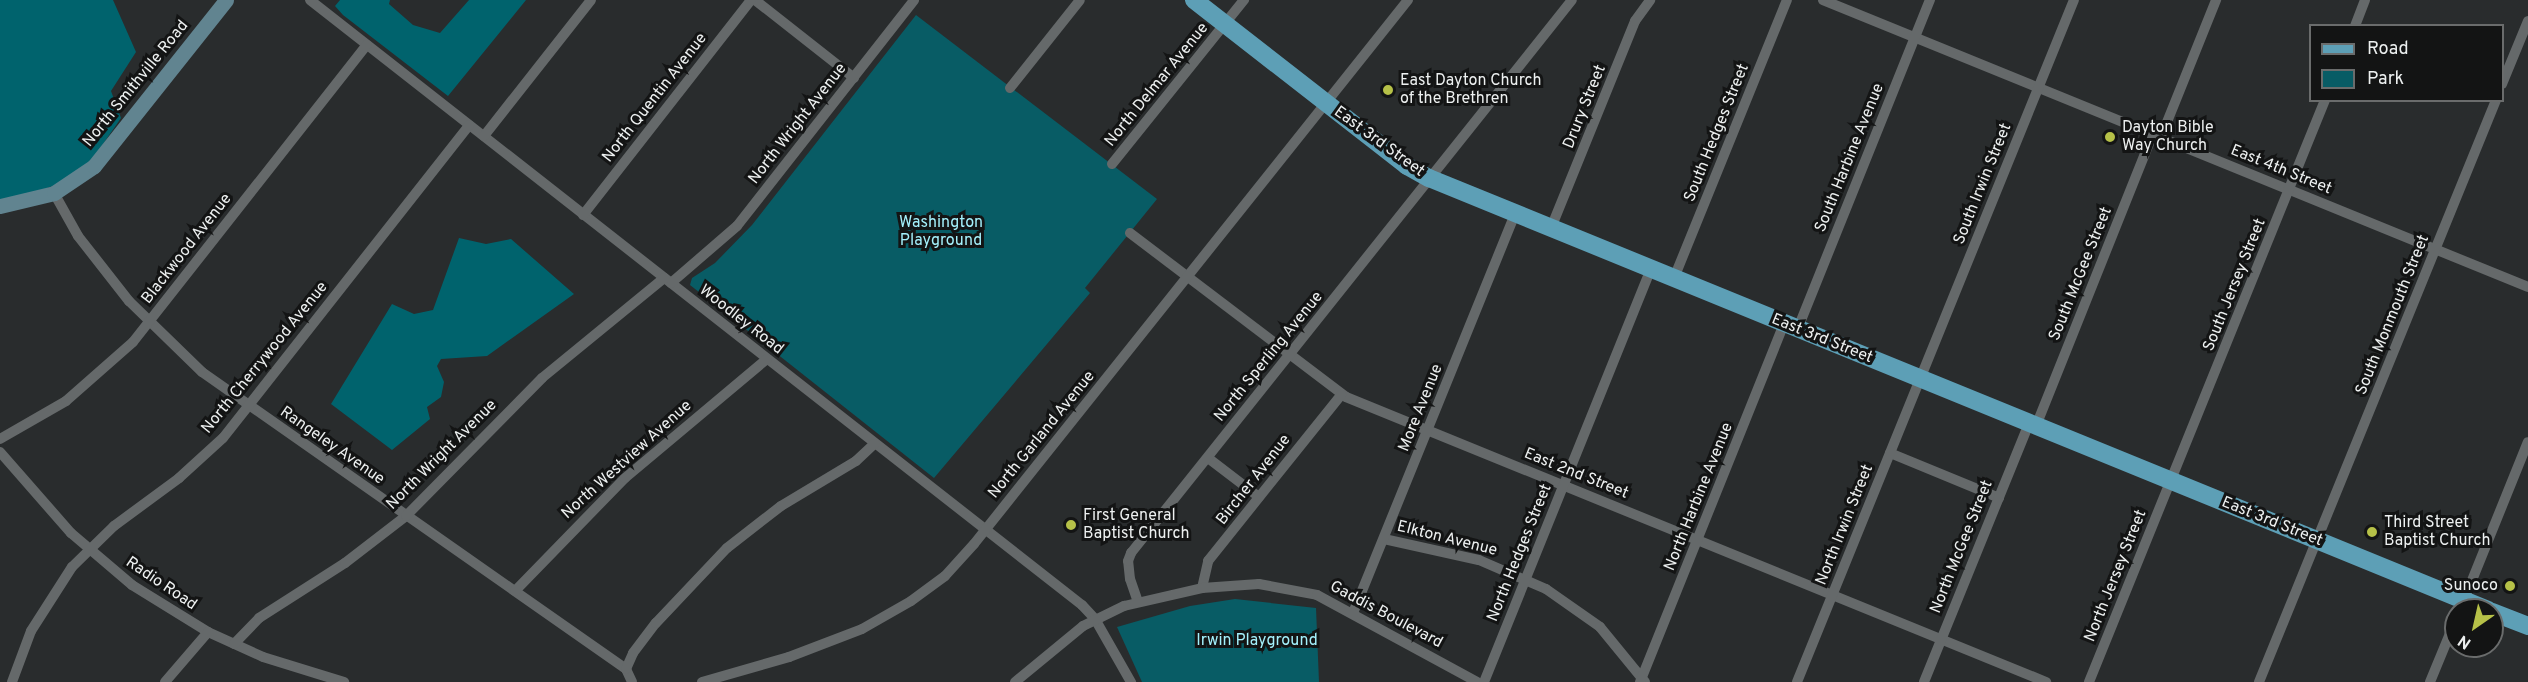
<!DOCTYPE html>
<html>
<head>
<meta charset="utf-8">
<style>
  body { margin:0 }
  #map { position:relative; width:2528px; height:682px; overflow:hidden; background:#292c2d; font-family:Overpass,sans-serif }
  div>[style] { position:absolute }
  .green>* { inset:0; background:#085c65 }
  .forest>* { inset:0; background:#00636d }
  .street>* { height:10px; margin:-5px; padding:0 5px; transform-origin:5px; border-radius:5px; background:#65696a }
  .secondary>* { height:15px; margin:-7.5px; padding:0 7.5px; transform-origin:7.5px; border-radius:7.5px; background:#618490 }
  .primary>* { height:18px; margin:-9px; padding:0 9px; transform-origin:9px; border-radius:9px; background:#5d9fb6 }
  .dots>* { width:16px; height:16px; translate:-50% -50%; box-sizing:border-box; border:3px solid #131414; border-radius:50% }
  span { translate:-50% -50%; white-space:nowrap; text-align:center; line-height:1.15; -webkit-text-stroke:6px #131414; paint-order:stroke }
  .poi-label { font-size:16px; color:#edf0f0 }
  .left { translate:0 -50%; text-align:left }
  .right { translate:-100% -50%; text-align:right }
  .street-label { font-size:16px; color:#edf0f0 }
  .park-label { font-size:16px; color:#a4f1fc }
  .legend { position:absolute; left:2309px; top:24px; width:195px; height:78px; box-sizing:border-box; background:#131414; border:2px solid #6a6c6c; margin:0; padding:8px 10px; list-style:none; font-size:18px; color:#edf0f0 }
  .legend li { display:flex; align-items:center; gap:12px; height:30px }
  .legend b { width:30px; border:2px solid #6a6c6c }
  .north { position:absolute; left:2444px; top:598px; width:60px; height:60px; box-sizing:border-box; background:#131414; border:2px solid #6a6c6c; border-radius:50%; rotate:214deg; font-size:16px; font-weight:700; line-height:24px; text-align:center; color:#edf0f0 }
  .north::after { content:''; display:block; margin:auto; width:21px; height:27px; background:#b6c148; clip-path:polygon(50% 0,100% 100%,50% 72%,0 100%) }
</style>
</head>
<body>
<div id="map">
  <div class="green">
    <div style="clip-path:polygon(916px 15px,1157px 199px,1085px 288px,1090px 293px,934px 478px,690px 285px,692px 278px,715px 263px,752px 225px)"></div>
    <div style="clip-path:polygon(1235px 599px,1316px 608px,1319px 682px,1142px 682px,1117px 627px,1190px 606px)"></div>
  </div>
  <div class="forest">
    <div style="clip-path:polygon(0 0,113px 0,136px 52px,111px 91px,121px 118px,81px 176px,0 205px)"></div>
    <div style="clip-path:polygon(340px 0,390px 0,389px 4px,413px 25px,440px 33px,469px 0,526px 0,448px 96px,343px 15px,335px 6px)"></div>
    <div style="clip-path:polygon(459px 238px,486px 244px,511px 239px,574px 294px,487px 356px,441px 359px,437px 366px,444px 382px,441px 397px,427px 407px,430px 419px,392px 450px,331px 404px,392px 304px,414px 314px,433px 310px)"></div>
  </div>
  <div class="street">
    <div style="left:310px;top:0;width:981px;rotate:38.09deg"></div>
    <div style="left:1082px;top:605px;width:19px;rotate:47deg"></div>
    <div style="left:1095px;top:619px;width:73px;rotate:60.3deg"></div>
    <div style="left:755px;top:0;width:126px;rotate:38.2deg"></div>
    <div style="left:1823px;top:0;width:761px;rotate:22.15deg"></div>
    <div style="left:2355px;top:26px;width:28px;rotate:-69deg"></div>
    <div style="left:2502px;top:84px;width:68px;rotate:-67.6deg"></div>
    <div style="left:1010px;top:88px;width:112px;rotate:-51.5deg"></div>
    <div style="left:484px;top:136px;width:173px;rotate:-51.8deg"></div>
    <div style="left:2161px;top:137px;width:148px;rotate:-68.1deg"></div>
    <div style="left:1112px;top:164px;width:211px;rotate:-51.2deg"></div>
    <div style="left:54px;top:193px;width:49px;rotate:60.8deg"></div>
    <div style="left:78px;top:236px;width:83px;rotate:51.9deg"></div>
    <div style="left:129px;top:301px;width:102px;rotate:44.2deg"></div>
    <div style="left:202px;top:372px;width:518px;rotate:35.01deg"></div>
    <div style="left:626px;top:669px;width:14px;rotate:65deg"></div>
    <div style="left:583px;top:215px;width:273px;rotate:-52deg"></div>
    <div style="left:1551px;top:228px;width:223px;rotate:-67.9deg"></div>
    <div style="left:1635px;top:21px;width:26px;rotate:-54deg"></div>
    <div style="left:1130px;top:233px;width:271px;rotate:37.2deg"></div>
    <div style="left:1346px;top:397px;width:756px;rotate:22.15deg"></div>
    <div style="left:1674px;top:278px;width:300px;rotate:-67.9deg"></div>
    <div style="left:671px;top:283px;width:87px;rotate:-40.8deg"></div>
    <div style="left:737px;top:226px;width:287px;rotate:-51.9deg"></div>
    <div style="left:1798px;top:328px;width:354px;rotate:-68.1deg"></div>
    <div style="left:2036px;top:426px;width:315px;rotate:-68.2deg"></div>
    <div style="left:0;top:439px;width:76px;rotate:-29.9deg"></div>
    <div style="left:66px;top:401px;width:89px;rotate:-41.4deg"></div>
    <div style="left:133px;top:342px;width:378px;rotate:-51.8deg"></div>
    <div style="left:0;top:452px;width:108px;rotate:48.8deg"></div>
    <div style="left:71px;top:533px;width:80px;rotate:40.4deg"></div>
    <div style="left:132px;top:585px;width:89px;rotate:31.7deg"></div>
    <div style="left:208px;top:632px;width:60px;rotate:24.4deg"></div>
    <div style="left:263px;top:657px;width:85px;rotate:17.2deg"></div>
    <div style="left:1890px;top:453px;width:118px;rotate:22.4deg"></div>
    <div style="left:1208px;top:458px;width:64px;rotate:37.4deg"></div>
    <div style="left:1384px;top:539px;width:97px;rotate:12.5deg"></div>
    <div style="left:1479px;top:560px;width:73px;rotate:23.4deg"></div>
    <div style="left:1546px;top:589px;width:66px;rotate:35.1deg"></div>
    <div style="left:1600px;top:627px;width:71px;rotate:50.7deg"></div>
    <div style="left:1202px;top:588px;width:28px;rotate:-77deg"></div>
    <div style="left:1208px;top:561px;width:213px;rotate:-51.3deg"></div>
    <div style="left:515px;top:591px;width:158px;rotate:-45.8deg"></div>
    <div style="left:625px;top:478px;width:185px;rotate:-40deg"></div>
    <div style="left:1138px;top:602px;width:24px;rotate:-109deg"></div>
    <div style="left:1130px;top:579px;width:18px;rotate:-96deg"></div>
    <div style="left:1128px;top:561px;width:9px;rotate:-69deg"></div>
    <div style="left:1131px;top:553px;width:707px;rotate:-51.43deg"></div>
    <div style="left:2460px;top:610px;width:181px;rotate:-68deg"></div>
    <div style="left:1353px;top:613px;width:431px;rotate:-67.9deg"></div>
    <div style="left:234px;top:644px;width:36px;rotate:-46deg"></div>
    <div style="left:259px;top:618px;width:102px;rotate:-32.6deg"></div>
    <div style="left:345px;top:563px;width:77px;rotate:-37.6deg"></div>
    <div style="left:406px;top:516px;width:194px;rotate:-45.4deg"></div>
    <div style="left:542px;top:378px;width:158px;rotate:-39.3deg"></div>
    <div style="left:626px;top:669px;width:17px;rotate:-66deg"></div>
    <div style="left:633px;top:653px;width:38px;rotate:-53deg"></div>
    <div style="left:656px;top:623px;width:103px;rotate:-46.6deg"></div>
    <div style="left:727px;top:548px;width:68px;rotate:-37.9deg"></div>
    <div style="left:781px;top:506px;width:87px;rotate:-31deg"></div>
    <div style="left:856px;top:461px;width:25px;rotate:-43deg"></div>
    <div style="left:12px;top:682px;width:54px;rotate:-69.6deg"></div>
    <div style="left:31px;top:631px;width:76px;rotate:-57.4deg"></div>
    <div style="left:72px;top:567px;width:59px;rotate:-44.3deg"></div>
    <div style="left:114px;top:526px;width:81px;rotate:-36.4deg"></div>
    <div style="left:179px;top:478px;width:59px;rotate:-42.3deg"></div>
    <div style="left:223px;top:438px;width:398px;rotate:-51.8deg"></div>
    <div style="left:165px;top:682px;width:66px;rotate:-49.3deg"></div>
    <div style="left:702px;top:682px;width:91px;rotate:-16deg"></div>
    <div style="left:789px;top:657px;width:78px;rotate:-21deg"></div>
    <div style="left:862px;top:629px;width:56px;rotate:-29.7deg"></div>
    <div style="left:911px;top:601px;width:42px;rotate:-36.3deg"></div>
    <div style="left:945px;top:576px;width:43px;rotate:-47.8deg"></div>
    <div style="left:974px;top:544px;width:696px;rotate:-51.42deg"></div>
    <div style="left:1015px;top:682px;width:88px;rotate:-39.5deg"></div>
    <div style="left:1083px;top:626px;width:46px;rotate:-26deg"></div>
    <div style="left:1124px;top:606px;width:80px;rotate:-13deg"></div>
    <div style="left:1202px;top:588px;width:57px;rotate:-4deg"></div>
    <div style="left:1259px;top:584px;width:59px;rotate:10.7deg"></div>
    <div style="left:1317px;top:595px;width:182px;rotate:28.5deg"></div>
    <div style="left:1484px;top:682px;width:445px;rotate:-68deg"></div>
    <div style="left:1640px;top:682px;width:387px;rotate:-68.1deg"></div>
    <div style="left:1797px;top:682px;width:736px;rotate:-67.9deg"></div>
    <div style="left:1924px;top:682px;width:279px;rotate:-67.9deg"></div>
    <div style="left:2089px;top:682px;width:628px;rotate:-67.93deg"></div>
    <div style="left:2259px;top:682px;width:628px;rotate:-67.84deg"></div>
    <div style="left:2430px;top:682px;width:68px;rotate:-67.6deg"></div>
  </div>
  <div class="secondary">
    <div style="left:0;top:206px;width:56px;rotate:-13.5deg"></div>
    <div style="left:54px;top:193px;width:48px;rotate:-34deg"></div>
    <div style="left:94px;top:166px;width:212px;rotate:-51.5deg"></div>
  </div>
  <div class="primary">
    <div style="left:1194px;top:0;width:270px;rotate:37.9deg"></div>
    <div style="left:1407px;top:166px;width:25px;rotate:29deg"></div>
    <div style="left:1429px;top:178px;width:1144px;rotate:22.19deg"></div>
    <div style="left:2492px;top:612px;width:39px;rotate:21deg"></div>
  </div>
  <div class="dots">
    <div style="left:1388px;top:90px;background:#b6c148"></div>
    <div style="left:2110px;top:137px;background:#b6c148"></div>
    <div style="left:1071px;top:525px;background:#b6c148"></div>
    <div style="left:2372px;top:532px;background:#b6c148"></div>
    <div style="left:2510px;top:586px;background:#b6c148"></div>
  </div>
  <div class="poi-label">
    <span class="left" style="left:1400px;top:90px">East Dayton Church<br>of the Brethren</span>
    <span class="left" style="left:2122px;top:137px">Dayton Bible<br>Way Church</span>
    <span class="left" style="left:1083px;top:525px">First General<br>Baptist Church</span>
    <span class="left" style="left:2384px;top:532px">Third Street<br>Baptist Church</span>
    <span class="right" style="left:2498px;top:586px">Sunoco</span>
  </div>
  <div class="street-label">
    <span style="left:136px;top:84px;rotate:-51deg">North Smithville Road</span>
    <span style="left:1157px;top:85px;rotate:-51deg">North Delmar Avenue</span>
    <span style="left:655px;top:98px;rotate:-52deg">North Quentin Avenue</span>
    <span style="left:1585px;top:107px;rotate:-68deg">Drury Street</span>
    <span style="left:798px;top:124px;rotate:-52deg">North Wright Avenue</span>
    <span style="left:1717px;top:133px;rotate:-68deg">South Hedges Street</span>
    <span style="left:1379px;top:142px;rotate:36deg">East 3rd Street</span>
    <span style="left:1850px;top:158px;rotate:-68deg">South Harbine Avenue</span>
    <span style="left:2281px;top:170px;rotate:22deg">East 4th Street</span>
    <span style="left:1983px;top:184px;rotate:-68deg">South Irwin Street</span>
    <span style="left:187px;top:249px;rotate:-52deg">Blackwood Avenue</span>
    <span style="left:2081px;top:274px;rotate:-68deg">South McGee Street</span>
    <span style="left:2235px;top:285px;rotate:-68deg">South Jersey Street</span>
    <span style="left:2393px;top:315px;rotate:-68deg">South Monmouth Street</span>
    <span style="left:741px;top:320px;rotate:38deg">Woodley Road</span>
    <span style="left:1822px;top:339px;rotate:22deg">East 3rd Street</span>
    <span style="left:1269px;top:357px;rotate:-51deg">North Sperling Avenue</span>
    <span style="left:265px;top:358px;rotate:-51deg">North Cherrywood Avenue</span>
    <span style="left:1421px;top:408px;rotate:-68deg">More Avenue</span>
    <span style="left:1042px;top:435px;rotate:-51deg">North Garland Avenue</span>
    <span style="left:332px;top:446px;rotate:35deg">Rangeley Avenue</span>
    <span style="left:442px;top:455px;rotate:-45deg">North Wright Avenue</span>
    <span style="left:627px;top:460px;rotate:-42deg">North Westview Avenue</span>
    <span style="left:1576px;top:474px;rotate:22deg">East 2nd Street</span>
    <span style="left:1254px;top:480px;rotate:-52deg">Bircher Avenue</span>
    <span style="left:1699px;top:497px;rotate:-68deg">North Harbine Avenue</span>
    <span style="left:2272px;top:522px;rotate:22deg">East 3rd Street</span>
    <span style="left:1845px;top:525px;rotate:-68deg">North Irwin Street</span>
    <span style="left:1447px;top:539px;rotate:14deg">Elkton Avenue</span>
    <span style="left:1962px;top:547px;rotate:-68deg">North McGee Street</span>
    <span style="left:1520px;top:553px;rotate:-68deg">North Hedges Street</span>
    <span style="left:2116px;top:576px;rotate:-68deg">North Jersey Street</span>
    <span style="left:161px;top:584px;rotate:34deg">Radio Road</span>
    <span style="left:1386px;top:615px;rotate:28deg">Gaddis Boulevard</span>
  </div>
  <div class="park-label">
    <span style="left:941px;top:232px">Washington<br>Playground</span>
    <span style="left:1257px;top:641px">Irwin Playground</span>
  </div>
  <ul class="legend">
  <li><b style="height:8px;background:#5d9fb6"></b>Road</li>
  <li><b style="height:16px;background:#085c65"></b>Park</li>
  </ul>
  <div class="north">N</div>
</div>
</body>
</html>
